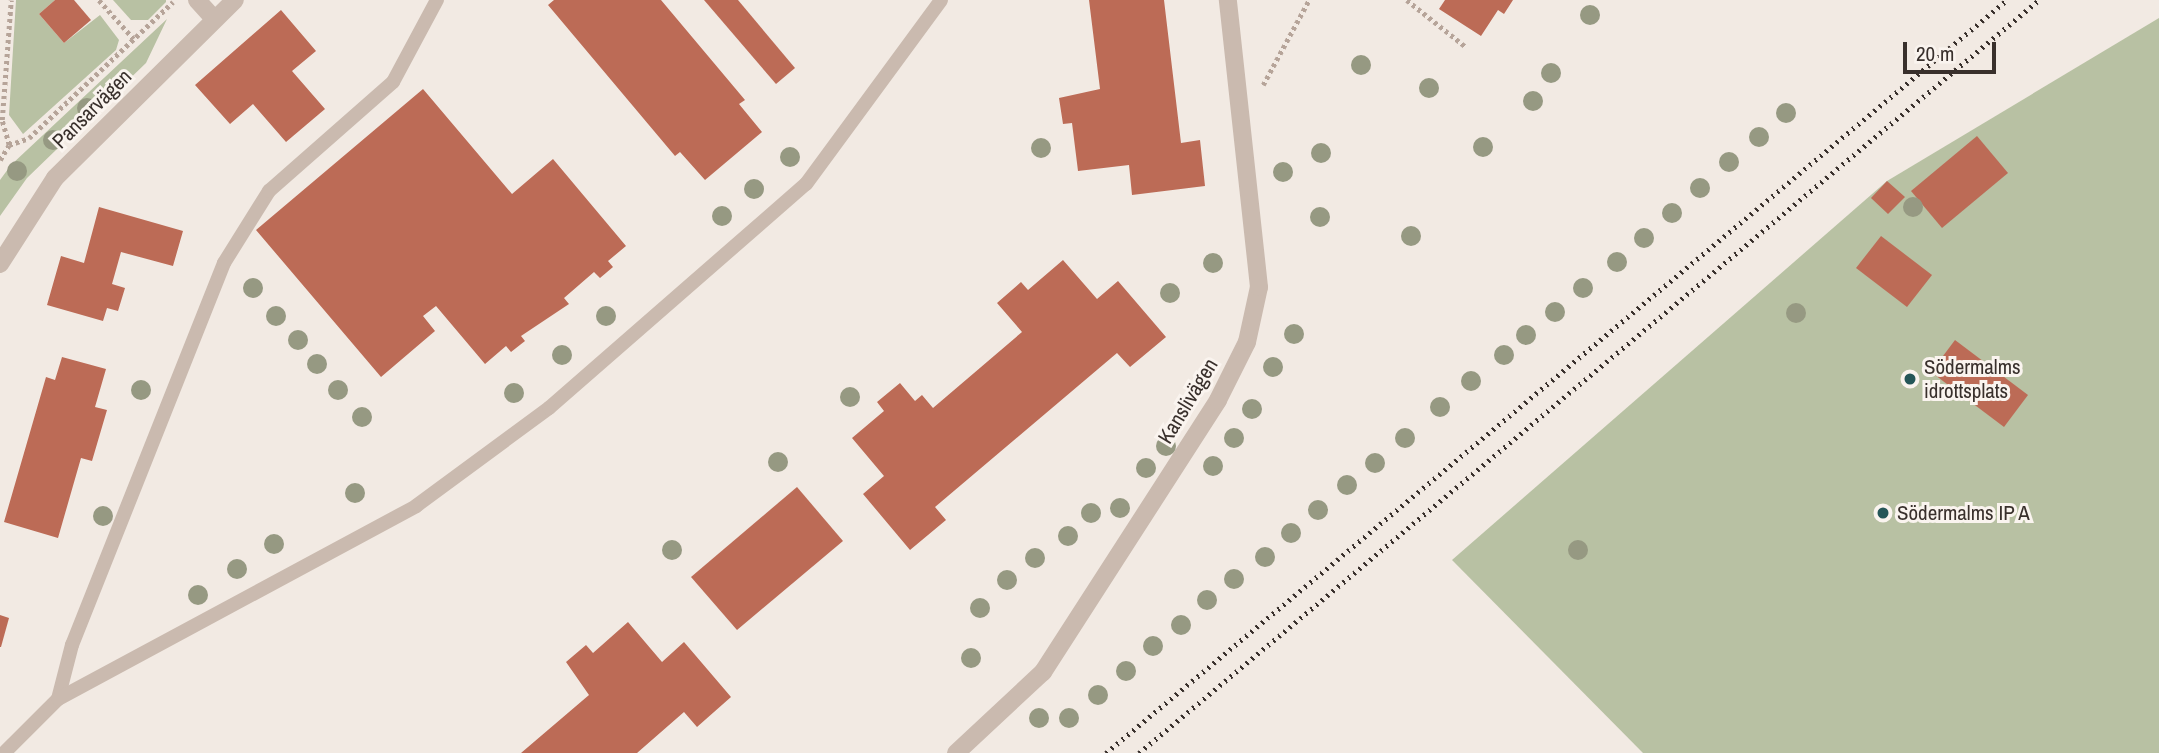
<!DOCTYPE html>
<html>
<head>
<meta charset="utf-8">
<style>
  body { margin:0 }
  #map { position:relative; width:2159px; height:753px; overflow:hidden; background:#f2eae3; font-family:"Archivo Narrow",sans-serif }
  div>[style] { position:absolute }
  .green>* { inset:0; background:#b8c1a3 }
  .building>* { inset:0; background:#bc6b56 }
  .path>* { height:4.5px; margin-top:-2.25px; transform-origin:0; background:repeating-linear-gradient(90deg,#b6a499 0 3.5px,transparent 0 7px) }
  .lane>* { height:14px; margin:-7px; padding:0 7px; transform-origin:7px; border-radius:7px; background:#cabaaf }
  .street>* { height:18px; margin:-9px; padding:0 9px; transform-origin:9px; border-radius:9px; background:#cabaaf }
  .rail>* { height:5px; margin-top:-2.5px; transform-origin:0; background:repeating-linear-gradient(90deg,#39302c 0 2px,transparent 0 7px) }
  .trees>* { width:20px; height:20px; margin:-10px; border-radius:50%; background:#969982 }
  .dots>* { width:19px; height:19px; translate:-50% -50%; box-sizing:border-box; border:4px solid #faf4ef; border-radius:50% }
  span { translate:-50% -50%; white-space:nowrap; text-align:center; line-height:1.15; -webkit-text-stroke:6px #faf4ef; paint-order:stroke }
  .street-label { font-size:21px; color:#39302c }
  .poi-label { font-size:21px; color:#39302c }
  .left { translate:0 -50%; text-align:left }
  .scale { position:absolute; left:1903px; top:42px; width:93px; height:32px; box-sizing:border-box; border:4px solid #39302c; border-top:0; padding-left:9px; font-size:21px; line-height:24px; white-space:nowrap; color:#39302c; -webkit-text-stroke:5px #faf4ef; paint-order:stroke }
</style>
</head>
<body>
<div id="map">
  <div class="green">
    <div style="clip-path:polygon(16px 0,55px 0,39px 14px,64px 43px,100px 15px,119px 40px,116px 50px,23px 134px,9px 115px)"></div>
    <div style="clip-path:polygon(113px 0,166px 0,166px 2px,148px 20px,131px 20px)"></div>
    <div style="clip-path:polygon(2159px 18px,2159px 753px,1643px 753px,1452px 560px,1887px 181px)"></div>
    <div style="clip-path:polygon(167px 19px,146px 63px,27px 178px,0 216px,0 180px,11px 165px)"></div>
  </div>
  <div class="building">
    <div style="clip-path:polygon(55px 0,74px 0,91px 20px,64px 43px,39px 14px)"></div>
    <div style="clip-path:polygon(554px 0,661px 0,745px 100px,739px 104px,762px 132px,705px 180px,680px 152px,675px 156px,548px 5px)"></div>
    <div style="clip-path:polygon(704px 0,738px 0,795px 68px,776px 84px)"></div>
    <div style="clip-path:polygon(1089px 0,1164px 0,1181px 143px,1200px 140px,1205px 186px,1132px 195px,1129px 165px,1078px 171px,1072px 123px,1063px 124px,1059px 98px,1100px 89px)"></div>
    <div style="clip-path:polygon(1445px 0,1513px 0,1504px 14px,1498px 10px,1481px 36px,1439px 9px)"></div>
    <div style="clip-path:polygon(281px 10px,316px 51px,292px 71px,325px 109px,286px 142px,253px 104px,230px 124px,195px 85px)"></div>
    <div style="clip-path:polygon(423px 89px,512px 194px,553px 159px,626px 246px,608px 261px,613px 267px,600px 278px,594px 272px,564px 298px,569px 304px,521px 336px,525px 341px,511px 352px,506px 346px,485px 364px,436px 306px,423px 316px,435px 331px,381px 377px,256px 230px)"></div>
    <div style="clip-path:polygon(1977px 136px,2008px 173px,1942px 228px,1911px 191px)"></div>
    <div style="clip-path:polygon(1887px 181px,1905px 197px,1888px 214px,1871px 198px)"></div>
    <div style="clip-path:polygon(99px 207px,183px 231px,173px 266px,121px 252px,112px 284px,125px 288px,118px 311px,107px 308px,103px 321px,47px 305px,61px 256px,84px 263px)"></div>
    <div style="clip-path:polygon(1881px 236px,1932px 275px,1907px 307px,1856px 268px)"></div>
    <div style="clip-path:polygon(1063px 260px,1097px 299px,1118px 281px,1166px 337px,1130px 367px,1117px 353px,935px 507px,946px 520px,910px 550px,863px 494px,884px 476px,852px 438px,884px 411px,877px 402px,900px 383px,915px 401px,922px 395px,933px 408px,1022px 332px,997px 303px,1021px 282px,1028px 290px)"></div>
    <div style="clip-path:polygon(1955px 340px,2028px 395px,2004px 427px,1931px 372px)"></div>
    <div style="clip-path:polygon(62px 357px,106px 369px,95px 407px,107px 410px,92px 461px,81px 458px,58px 538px,4px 522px,46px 377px,55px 380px)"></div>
    <div style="clip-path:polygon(797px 487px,843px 541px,737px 630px,691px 577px)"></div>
    <div style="clip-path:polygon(0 615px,9px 618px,1px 647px,0 647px)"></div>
    <div style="clip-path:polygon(628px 622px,662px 662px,684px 642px,731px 697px,697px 727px,684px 712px,637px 753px,521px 753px,589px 695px,566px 662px,586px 645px,593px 653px)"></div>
  </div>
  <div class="path">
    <div style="left:99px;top:0;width:52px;rotate:48.1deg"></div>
    <div style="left:1407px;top:0;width:75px;rotate:38.5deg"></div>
    <div style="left:1263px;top:85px;width:97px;rotate:-61.6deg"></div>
    <div style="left:9px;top:145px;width:26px;rotate:-106deg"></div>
    <div style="left:2px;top:120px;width:120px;rotate:-85.7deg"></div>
    <div style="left:0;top:160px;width:17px;rotate:-59deg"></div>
    <div style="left:9px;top:145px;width:21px;rotate:-19deg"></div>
    <div style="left:29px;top:138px;width:198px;rotate:-43.4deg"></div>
  </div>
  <div class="lane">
    <div style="left:58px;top:699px;width:56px;rotate:-75.5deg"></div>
    <div style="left:72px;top:645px;width:411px;rotate:-68.3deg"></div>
    <div style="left:224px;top:263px;width:85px;rotate:-58deg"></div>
    <div style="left:269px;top:191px;width:165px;rotate:-41.3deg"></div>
    <div style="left:393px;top:82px;width:93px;rotate:-61.8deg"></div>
    <div style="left:4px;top:753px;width:76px;rotate:-45deg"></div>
    <div style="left:58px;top:699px;width:407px;rotate:-28.3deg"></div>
    <div style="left:416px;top:506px;width:165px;rotate:-36.4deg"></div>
    <div style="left:549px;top:408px;width:341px;rotate:-41.1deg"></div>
    <div style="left:806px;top:184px;width:228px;rotate:-53.7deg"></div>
  </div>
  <div class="street">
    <div style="left:197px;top:0;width:25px;rotate:48deg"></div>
    <div style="left:0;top:264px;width:102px;rotate:-57.4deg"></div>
    <div style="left:55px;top:178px;width:253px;rotate:-44.7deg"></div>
    <div style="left:956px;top:753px;width:119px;rotate:-43deg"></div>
    <div style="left:1043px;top:672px;width:323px;rotate:-57.2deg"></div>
    <div style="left:1218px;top:400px;width:65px;rotate:-63.4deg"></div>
    <div style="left:1247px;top:342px;width:56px;rotate:-77.7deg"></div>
    <div style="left:1259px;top:287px;width:289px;rotate:-96.2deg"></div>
  </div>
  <div class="rail">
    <div style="left:1106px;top:753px;width:1174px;rotate:-39.89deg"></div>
    <div style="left:1139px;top:753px;width:1173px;rotate:-39.92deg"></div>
  </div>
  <div class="trees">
    <div style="left:1590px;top:15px"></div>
    <div style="left:1361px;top:65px"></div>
    <div style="left:1551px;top:73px"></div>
    <div style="left:1429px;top:88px"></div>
    <div style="left:1533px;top:101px"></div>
    <div style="left:87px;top:108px"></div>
    <div style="left:1786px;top:113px"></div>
    <div style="left:1759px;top:137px"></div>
    <div style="left:53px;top:140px"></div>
    <div style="left:1483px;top:147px"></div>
    <div style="left:1041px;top:148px"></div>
    <div style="left:1321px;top:153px"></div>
    <div style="left:790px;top:157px"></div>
    <div style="left:1729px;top:162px"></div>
    <div style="left:17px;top:171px"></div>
    <div style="left:1283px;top:172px"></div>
    <div style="left:1700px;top:188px"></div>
    <div style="left:754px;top:189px"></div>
    <div style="left:1913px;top:207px"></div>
    <div style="left:1672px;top:213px"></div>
    <div style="left:722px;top:216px"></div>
    <div style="left:1320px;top:217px"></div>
    <div style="left:1411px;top:236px"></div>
    <div style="left:1644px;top:238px"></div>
    <div style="left:1617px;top:262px"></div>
    <div style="left:1213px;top:263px"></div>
    <div style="left:253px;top:288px"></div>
    <div style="left:1583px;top:288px"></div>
    <div style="left:1170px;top:293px"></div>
    <div style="left:1555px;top:312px"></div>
    <div style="left:1796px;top:313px"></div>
    <div style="left:276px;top:316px"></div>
    <div style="left:606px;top:316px"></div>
    <div style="left:1294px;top:334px"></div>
    <div style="left:1526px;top:335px"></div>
    <div style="left:298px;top:340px"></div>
    <div style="left:562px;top:355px"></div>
    <div style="left:1504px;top:355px"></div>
    <div style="left:317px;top:364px"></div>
    <div style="left:1273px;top:367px"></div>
    <div style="left:1471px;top:381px"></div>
    <div style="left:141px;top:390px"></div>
    <div style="left:338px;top:390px"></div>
    <div style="left:514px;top:393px"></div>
    <div style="left:850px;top:397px"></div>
    <div style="left:1440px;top:407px"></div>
    <div style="left:1252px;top:409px"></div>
    <div style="left:362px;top:417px"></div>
    <div style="left:1234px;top:438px"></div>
    <div style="left:1405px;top:438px"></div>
    <div style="left:1166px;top:446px"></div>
    <div style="left:778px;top:462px"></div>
    <div style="left:1375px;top:463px"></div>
    <div style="left:1213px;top:466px"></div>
    <div style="left:1146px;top:468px"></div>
    <div style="left:1347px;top:485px"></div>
    <div style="left:355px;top:493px"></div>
    <div style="left:1120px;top:508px"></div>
    <div style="left:1318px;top:510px"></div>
    <div style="left:1091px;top:513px"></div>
    <div style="left:103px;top:516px"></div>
    <div style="left:1291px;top:533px"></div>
    <div style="left:1068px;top:536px"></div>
    <div style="left:274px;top:544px"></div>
    <div style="left:672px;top:550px"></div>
    <div style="left:1578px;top:550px"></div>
    <div style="left:1265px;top:557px"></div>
    <div style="left:1035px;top:558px"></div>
    <div style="left:237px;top:569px"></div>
    <div style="left:1234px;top:579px"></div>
    <div style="left:1007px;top:580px"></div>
    <div style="left:198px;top:595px"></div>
    <div style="left:1207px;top:600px"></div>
    <div style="left:980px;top:608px"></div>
    <div style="left:1181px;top:625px"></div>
    <div style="left:1153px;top:646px"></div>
    <div style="left:971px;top:658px"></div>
    <div style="left:1126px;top:671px"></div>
    <div style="left:1098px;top:695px"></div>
    <div style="left:1039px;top:718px"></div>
    <div style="left:1069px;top:718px"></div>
  </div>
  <div class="dots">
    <div style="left:1910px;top:379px;background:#255658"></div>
    <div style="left:1883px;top:513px;background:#255658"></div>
  </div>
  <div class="street-label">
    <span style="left:92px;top:109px;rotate:-45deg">Pansarvägen</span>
    <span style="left:1188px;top:401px;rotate:-59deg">Kanslivägen</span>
  </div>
  <div class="poi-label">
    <span class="left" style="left:1924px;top:379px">Södermalms<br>idrottsplats</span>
    <span class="left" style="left:1897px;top:513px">Södermalms IP A</span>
  </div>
  <div class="scale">20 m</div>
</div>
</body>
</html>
